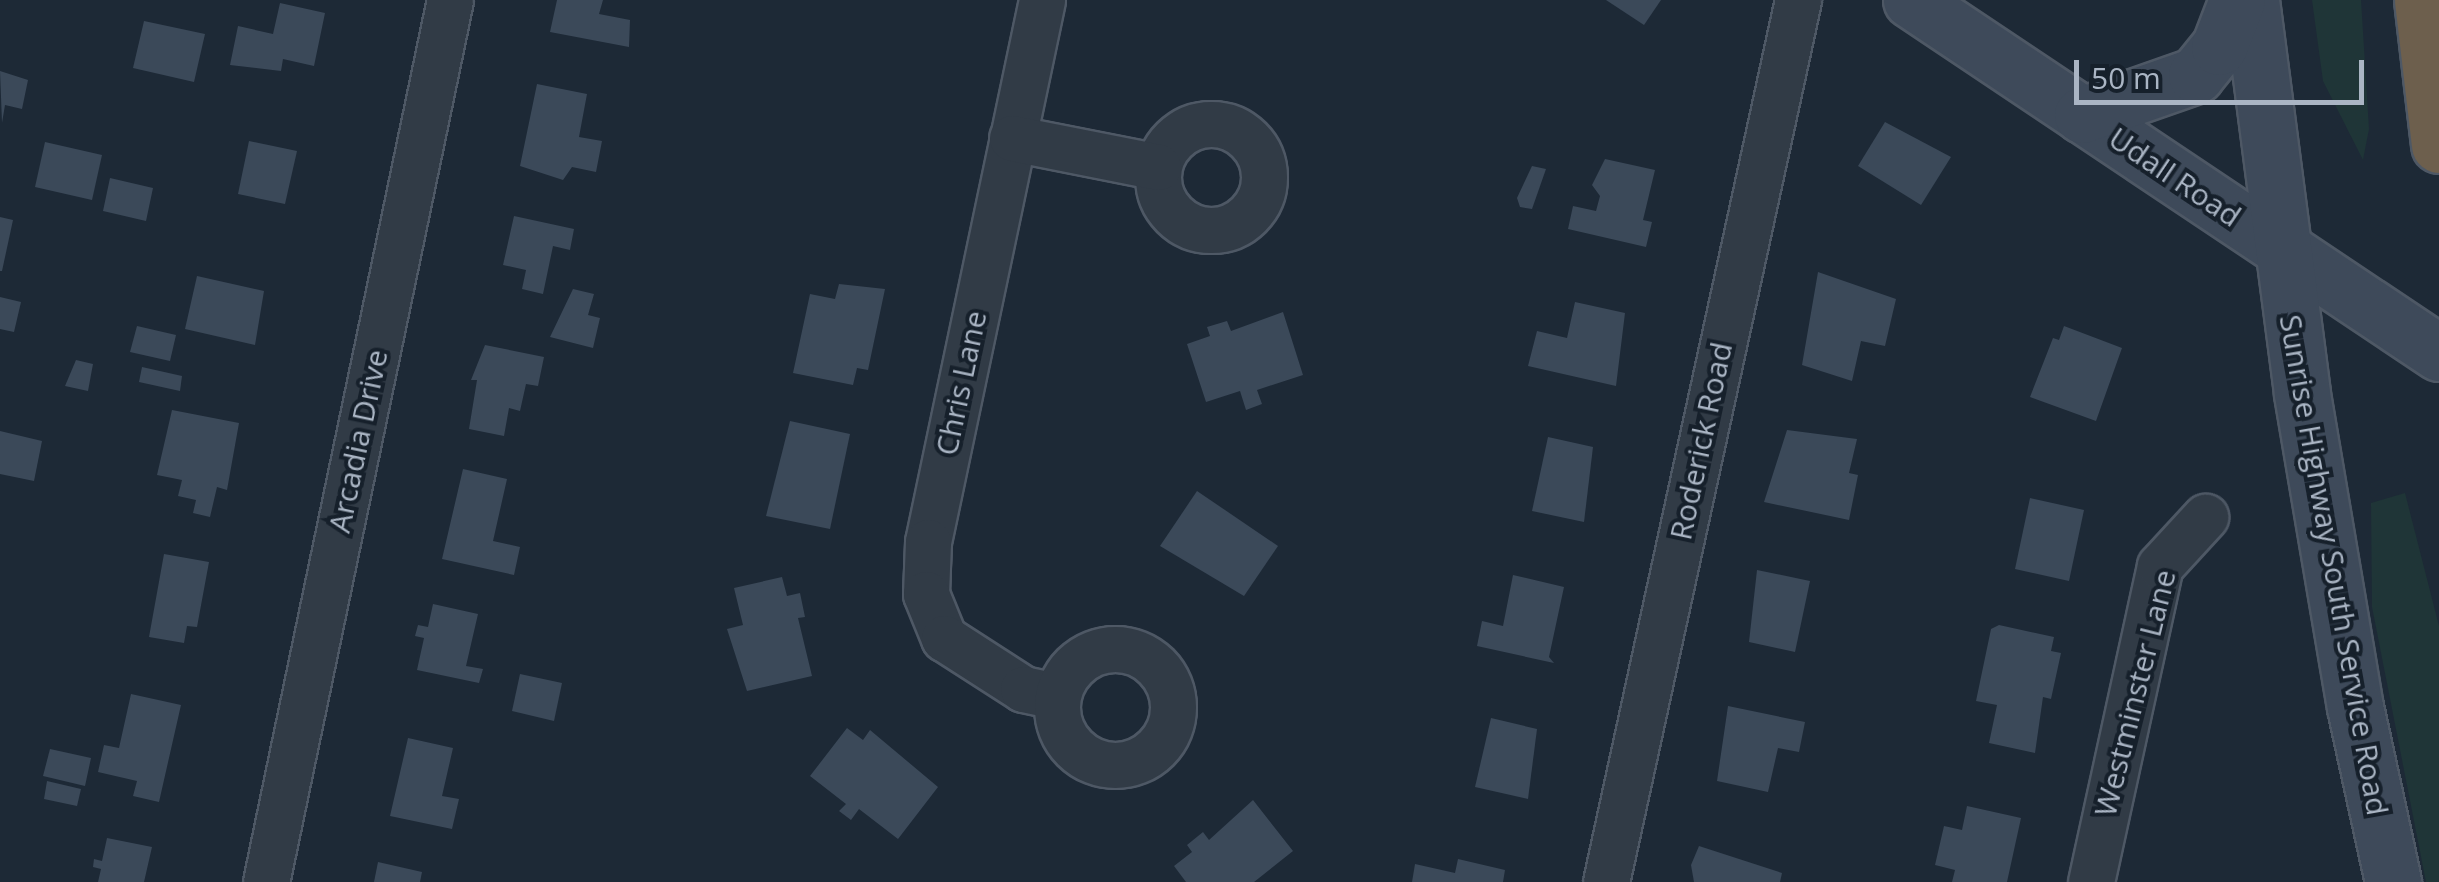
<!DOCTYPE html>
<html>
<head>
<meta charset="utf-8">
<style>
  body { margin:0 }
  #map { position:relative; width:2439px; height:882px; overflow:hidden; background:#1d2936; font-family:"Open Sans",sans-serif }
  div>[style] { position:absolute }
  .green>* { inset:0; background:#1f3537 }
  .building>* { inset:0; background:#3b4959 }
  .roads { filter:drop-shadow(2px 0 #4e5865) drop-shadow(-2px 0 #4e5865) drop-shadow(0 2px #4e5865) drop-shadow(0 -2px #4e5865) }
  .minor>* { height:45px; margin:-22.5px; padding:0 22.5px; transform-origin:22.5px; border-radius:22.5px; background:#313b46 }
  .minor>.ring { margin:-22.5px; padding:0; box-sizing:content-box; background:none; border:45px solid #313b46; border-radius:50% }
  .secondary>* { height:55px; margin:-27.5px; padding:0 27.5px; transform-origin:27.5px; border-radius:27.5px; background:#3e4a5a }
  .motorway>* { height:55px; margin:-27.5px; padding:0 27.5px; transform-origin:27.5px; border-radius:27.5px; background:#6d5f4d }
  span { translate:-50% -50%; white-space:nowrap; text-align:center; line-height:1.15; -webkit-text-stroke:8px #16202b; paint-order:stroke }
  .street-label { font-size:30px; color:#aab5c4 }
  .scale { position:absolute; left:2074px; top:60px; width:290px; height:45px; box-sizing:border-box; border:5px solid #aab5c4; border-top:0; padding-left:12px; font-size:30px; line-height:35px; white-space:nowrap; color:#aab5c4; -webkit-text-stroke:8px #16202b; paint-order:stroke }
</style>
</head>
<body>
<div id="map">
  <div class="green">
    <div style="clip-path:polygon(2312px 0,2361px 0,2369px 129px,2363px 160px,2323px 81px)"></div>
    <div style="clip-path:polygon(2405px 493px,2439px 626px,2439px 882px,2426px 882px,2372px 607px,2371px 503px)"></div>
  </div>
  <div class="building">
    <div style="clip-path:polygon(557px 0,603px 0,599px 14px,630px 20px,629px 47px,550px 32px)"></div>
    <div style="clip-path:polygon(1606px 0,1661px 0,1644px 25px)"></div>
    <div style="clip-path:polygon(280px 3px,325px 13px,314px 66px,283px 59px,281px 71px,230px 65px,238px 26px,273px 34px)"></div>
    <div style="clip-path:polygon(144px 21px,205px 34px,194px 82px,133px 68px)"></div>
    <div style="clip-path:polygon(0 71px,28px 80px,22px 109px,5px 105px,2px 123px)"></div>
    <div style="clip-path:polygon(537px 84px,587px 94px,579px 137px,602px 141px,596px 172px,572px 167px,563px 180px,520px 166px)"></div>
    <div style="clip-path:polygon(1885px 122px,1951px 157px,1921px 205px,1858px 166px)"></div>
    <div style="clip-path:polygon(249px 141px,297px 151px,285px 204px,238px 194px)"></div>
    <div style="clip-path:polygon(45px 142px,102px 155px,92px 200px,35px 187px)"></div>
    <div style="clip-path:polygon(1605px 159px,1655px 170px,1643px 220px,1652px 222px,1646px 247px,1568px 229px,1573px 206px,1596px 211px,1600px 196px,1592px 185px)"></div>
    <div style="clip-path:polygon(1532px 166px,1546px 169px,1532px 209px,1520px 207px,1517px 198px)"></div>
    <div style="clip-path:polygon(110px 178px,153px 188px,146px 221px,103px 211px)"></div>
    <div style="clip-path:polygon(514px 216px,574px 229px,570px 250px,553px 246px,543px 294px,522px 289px,526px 270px,503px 265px)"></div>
    <div style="clip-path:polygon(0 217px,13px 220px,2px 271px,0 271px)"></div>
    <div style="clip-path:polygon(1818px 272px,1896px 299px,1885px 346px,1861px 341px,1852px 381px,1802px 365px)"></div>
    <div style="clip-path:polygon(197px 276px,264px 291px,255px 345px,185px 329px)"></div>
    <div style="clip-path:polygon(839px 284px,885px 289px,868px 370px,857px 368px,853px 385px,793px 373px,810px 294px,835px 299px)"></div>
    <div style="clip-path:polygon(573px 289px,594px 294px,588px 315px,600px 318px,593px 348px,550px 337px)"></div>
    <div style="clip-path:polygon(0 297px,21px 302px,14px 332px,0 329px)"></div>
    <div style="clip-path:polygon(1575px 302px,1625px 313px,1616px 386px,1528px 366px,1537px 331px,1567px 338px)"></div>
    <div style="clip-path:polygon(1283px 312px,1303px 375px,1257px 390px,1262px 404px,1246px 410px,1240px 391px,1206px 402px,1187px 344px,1210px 336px,1207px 327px,1227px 321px,1231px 331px)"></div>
    <div style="clip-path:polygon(137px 326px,176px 335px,170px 361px,130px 352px)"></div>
    <div style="clip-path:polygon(2064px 326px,2122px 348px,2096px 421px,2030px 397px,2053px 338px,2059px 340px)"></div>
    <div style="clip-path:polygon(485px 345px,544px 357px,538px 386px,526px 384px,520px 411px,509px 408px,504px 436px,469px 429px,477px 380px,471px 380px)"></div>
    <div style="clip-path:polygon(76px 360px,93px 364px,88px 391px,65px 386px)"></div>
    <div style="clip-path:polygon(142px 367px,182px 376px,180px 391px,139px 382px)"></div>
    <div style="clip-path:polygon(172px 410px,239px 423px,227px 490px,217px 487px,210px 517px,193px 513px,196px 500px,178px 496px,182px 480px,157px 475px)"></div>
    <div style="clip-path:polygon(790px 421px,850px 434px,830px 529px,766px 516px)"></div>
    <div style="clip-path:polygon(1787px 430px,1857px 439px,1849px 473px,1858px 475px,1849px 520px,1764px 502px)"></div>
    <div style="clip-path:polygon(0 431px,42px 441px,34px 481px,0 474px)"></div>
    <div style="clip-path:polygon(1548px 437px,1593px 447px,1584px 522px,1532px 511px)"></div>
    <div style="clip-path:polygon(463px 469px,507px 479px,493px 541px,520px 547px,514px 575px,442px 559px)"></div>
    <div style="clip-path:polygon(1197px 491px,1278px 546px,1244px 596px,1160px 546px)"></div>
    <div style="clip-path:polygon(2030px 498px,2084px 510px,2069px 581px,2015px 569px)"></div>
    <div style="clip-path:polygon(164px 554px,209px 562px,197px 627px,187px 626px,184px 643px,149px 637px)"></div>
    <div style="clip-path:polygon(1757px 570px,1810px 581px,1795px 652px,1749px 642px)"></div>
    <div style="clip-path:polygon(1513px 575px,1564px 587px,1549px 657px,1554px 663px,1477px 646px,1482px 621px,1503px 626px)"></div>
    <div style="clip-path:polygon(782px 577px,787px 596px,800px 593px,805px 617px,798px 618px,812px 676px,747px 691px,727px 629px,743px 625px,734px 588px)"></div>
    <div style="clip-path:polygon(433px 604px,478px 614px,466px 666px,483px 669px,479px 683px,417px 670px,424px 638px,415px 636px,418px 625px,428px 627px)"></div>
    <div style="clip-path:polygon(1999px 625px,2054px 637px,2051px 651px,2061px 653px,2051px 699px,2043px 697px,2035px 753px,1989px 743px,1997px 705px,1976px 701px,1991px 629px)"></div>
    <div style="clip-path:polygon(520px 674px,562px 683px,554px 721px,512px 711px)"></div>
    <div style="clip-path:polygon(131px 694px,181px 705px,159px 802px,133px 796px,137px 781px,98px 772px,104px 745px,119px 748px)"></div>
    <div style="clip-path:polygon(1728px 706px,1805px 722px,1799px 752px,1778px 748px,1768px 792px,1717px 781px)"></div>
    <div style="clip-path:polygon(1491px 718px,1537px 729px,1528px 799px,1475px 787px)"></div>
    <div style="clip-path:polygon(847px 728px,863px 740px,870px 730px,938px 787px,898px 839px,859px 809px,851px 820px,839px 811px,846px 804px,810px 776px)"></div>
    <div style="clip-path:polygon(408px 738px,453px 748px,442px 796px,459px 799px,452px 829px,390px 816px)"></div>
    <div style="clip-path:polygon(50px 749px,91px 758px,85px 786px,43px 776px)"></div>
    <div style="clip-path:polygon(47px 781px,81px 789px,77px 806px,44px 799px)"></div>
    <div style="clip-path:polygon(1253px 800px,1293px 851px,1254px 882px,1186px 882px,1174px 866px,1192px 852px,1187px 845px,1203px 832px,1209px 840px)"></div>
    <div style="clip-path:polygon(1967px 806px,2021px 818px,2007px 882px,1952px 882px,1955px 870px,1935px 865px,1944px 826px,1962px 830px)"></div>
    <div style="clip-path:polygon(107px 838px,152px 847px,144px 882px,98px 882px,101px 869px,93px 867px,94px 859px,102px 861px)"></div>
    <div style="clip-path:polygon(1699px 846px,1782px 873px,1780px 882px,1694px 882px,1691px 865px)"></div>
    <div style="clip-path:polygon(1458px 859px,1505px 870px,1503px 882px,1412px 882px,1415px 864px,1455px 873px)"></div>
    <div style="clip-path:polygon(378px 862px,422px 872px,420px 882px,374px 882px)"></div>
  </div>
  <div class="roads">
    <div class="minor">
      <div style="left:1042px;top:0;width:554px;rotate:101.88deg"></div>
      <div style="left:928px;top:542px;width:52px;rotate:92.2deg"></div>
      <div style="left:926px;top:594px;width:48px;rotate:67.8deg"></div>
      <div style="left:944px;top:638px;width:94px;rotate:32.8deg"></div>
      <div style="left:1023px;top:689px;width:35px;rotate:12deg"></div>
      <div class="ring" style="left:1158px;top:124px;width:61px;height:61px"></div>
      <div style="left:1012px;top:138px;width:149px;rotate:11.2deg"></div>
      <div class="ring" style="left:1057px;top:649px;width:71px;height:71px"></div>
      <div style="left:266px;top:882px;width:901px;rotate:-78.22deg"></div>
      <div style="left:1606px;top:882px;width:903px;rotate:-77.72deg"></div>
      <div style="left:2091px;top:882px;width:323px;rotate:-77.7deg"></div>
      <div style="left:2160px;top:566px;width:67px;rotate:-47.4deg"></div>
    </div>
    <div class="secondary">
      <div style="left:1911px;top:0;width:635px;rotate:33.77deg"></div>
      <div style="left:2251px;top:0;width:397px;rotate:82.6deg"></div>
      <div style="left:2302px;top:394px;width:317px;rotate:80.4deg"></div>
      <div style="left:2355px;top:707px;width:179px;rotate:77.7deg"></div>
      <div style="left:2082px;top:115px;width:121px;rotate:-19.3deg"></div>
      <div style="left:2196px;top:75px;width:36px;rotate:-51deg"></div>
      <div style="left:2219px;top:47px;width:50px;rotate:-69deg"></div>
    </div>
    <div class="motorway">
      <div style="left:2422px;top:0;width:146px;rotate:83.3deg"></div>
    </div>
  </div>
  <div class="street-label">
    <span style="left:2175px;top:177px;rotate:34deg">Udall Road</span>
    <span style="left:961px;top:383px;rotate:-78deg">Chris Lane</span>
    <span style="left:358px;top:441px;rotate:-78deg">Arcadia Drive</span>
    <span style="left:1701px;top:441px;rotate:-78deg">Roderick Road</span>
    <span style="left:2334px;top:565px;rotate:80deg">Sunrise Highway South Service Road</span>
    <span style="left:2135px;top:693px;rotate:-76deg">Westminster Lane</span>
  </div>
  <div class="scale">50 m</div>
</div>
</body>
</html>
